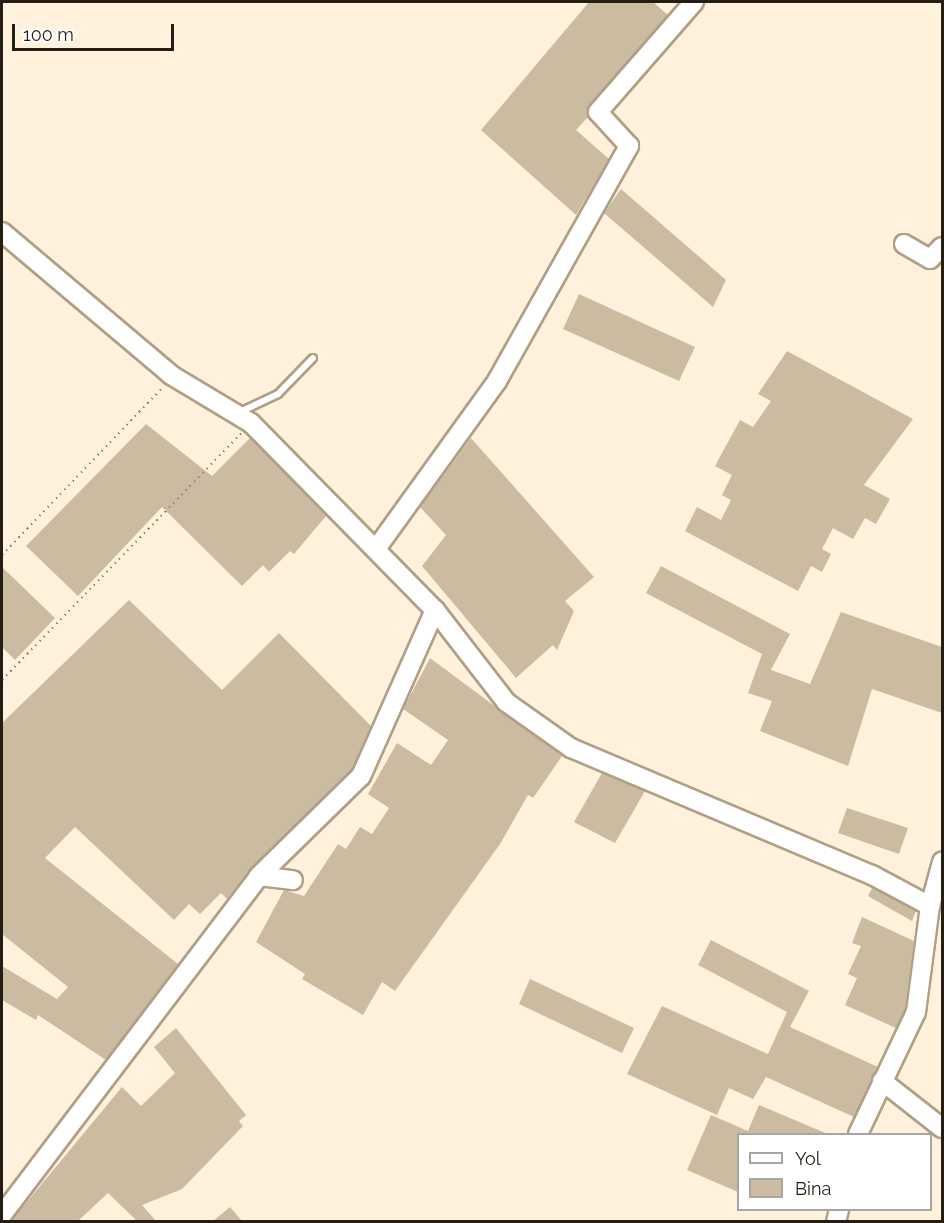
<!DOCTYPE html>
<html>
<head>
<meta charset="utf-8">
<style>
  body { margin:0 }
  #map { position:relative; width:944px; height:1223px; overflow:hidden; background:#fff1db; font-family:Raleway,sans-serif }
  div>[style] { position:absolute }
  .building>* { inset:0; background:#cbbba0 }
  .path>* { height:2px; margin-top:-1px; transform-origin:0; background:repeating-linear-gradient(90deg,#8c8273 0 1.5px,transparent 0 6px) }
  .roads { filter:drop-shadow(2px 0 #af9f85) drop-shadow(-2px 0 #af9f85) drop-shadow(0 2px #af9f85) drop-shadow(0 -2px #af9f85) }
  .lane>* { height:6px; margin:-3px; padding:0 3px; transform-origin:3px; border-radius:3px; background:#fff }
  .secondary>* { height:18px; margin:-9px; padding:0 9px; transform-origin:9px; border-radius:9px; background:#fff }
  span { translate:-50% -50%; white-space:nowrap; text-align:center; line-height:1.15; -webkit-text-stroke:6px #fff; paint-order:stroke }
  .frame { position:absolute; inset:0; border:3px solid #231d13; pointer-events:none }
  .legend { position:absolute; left:737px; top:1133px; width:195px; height:78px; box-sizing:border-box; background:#fff; border:2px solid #a7a5a1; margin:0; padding:8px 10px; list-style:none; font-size:18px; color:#231d13 }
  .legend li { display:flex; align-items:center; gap:12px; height:30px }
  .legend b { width:30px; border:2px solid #a7a5a1 }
  .scale { position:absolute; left:12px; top:24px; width:162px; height:27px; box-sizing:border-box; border:3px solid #231d13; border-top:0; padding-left:8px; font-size:18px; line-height:21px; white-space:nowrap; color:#231d13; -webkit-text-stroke:4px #fff; paint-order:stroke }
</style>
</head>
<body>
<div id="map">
  <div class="building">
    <div style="clip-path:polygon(589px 2px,653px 2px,668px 15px,590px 105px,588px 117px,576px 130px,609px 159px,576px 215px,481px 130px)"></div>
    <div style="clip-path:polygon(621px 189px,726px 280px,713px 307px,604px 213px)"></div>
    <div style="clip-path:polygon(579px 294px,695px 347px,679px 381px,563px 329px)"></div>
    <div style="clip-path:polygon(787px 351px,913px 419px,864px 485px,890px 499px,876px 524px,865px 518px,853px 539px,833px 528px,822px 549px,831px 554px,822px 572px,811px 566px,798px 591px,685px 531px,697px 507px,721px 520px,731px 500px,722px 495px,732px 475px,715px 466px,740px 420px,753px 427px,771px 401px,758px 394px)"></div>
    <div style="clip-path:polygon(146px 424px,212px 476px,250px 438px,326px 516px,294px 554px,290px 551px,269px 572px,263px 565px,242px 586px,162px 507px,78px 596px,26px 546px)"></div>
    <div style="clip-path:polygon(471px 438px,594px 577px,565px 601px,574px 611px,557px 650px,553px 645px,516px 678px,422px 566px,446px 535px,420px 507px)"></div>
    <div style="clip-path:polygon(661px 566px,790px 634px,771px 670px,810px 684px,841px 612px,942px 647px,942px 713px,872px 689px,848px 766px,760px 731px,772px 701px,748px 693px,762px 654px,646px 593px)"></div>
    <div style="clip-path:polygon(2px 567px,55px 618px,15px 660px,2px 647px)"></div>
    <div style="clip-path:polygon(129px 600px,222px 690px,279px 633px,371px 726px,352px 769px,251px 868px,227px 899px,221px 893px,200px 914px,189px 904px,174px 920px,75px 827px,45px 858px,178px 964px,106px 1060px,38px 1015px,36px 1020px,2px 1000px,2px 966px,57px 999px,68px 987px,2px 934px,2px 723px)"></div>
    <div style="clip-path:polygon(430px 658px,562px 756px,533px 798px,528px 795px,500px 844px,395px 991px,382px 982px,363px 1015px,302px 979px,305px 974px,256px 942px,284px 890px,304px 896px,338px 844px,346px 849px,360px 827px,372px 834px,389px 808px,368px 794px,397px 743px,431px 765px,448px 740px,403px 709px)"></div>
    <div style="clip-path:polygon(602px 773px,645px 791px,615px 843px,574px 822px)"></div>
    <div style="clip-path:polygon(847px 808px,908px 828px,899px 854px,838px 833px)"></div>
    <div style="clip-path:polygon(872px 888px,916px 911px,912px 921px,868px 896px)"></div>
    <div style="clip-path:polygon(862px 917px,914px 941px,905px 1009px,896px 1028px,845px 1005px,857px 978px,848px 974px,861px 946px,852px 943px)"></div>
    <div style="clip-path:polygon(711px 940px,809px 991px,790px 1027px,878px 1067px,854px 1117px,766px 1077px,753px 1099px,729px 1088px,717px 1115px,627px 1074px,662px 1006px,768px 1054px,787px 1012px,698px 965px)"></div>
    <div style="clip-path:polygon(530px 979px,634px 1028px,622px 1053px,519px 1004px)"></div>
    <div style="clip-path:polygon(176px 1028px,246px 1115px,239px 1121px,243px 1126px,182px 1189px,142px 1205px,156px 1221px,137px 1221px,108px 1193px,78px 1221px,11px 1221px,122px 1087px,141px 1106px,175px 1073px,154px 1047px)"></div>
    <div style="clip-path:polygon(759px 1105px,828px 1134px,738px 1134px,738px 1192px,687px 1170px,711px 1115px,748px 1131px)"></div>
    <div style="clip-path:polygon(230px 1207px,242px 1221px,213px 1221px)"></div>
  </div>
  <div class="path">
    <div style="left:2px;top:555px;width:231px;rotate:-46.2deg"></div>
    <div style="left:2px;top:680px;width:344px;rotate:-45.9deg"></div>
  </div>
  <div class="roads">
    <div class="lane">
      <div style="left:240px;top:412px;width:42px;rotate:-25.3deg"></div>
      <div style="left:278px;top:394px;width:50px;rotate:-45.8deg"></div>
    </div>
    <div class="secondary">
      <div style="left:2px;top:232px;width:221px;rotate:40.2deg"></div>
      <div style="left:171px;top:375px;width:93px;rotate:31deg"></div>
      <div style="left:251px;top:423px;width:262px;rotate:45.5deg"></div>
      <div style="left:435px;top:610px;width:182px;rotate:114deg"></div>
      <div style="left:361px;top:776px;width:143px;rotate:135.6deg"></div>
      <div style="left:259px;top:876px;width:34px;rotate:7deg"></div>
      <div style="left:904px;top:244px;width:30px;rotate:30deg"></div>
      <div style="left:930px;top:259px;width:17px;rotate:-45deg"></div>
      <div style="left:376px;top:549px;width:207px;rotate:-54.2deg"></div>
      <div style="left:497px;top:381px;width:270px;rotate:-60.7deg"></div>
      <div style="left:629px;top:146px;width:46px;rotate:-132.4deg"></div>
      <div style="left:598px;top:112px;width:146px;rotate:-48.9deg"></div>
      <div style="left:435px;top:610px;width:116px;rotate:52.3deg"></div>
      <div style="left:506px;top:702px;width:80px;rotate:35.3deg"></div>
      <div style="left:571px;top:748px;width:327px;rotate:22.9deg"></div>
      <div style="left:872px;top:875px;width:66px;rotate:28.1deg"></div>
      <div style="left:882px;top:1081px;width:76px;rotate:38.1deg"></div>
      <div style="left:858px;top:1134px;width:135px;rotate:-64.6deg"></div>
      <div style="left:916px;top:1012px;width:107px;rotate:-82.5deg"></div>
      <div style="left:930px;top:906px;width:46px;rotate:-74.7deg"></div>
      <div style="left:2px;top:1215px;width:425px;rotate:-52.8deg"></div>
      <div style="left:836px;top:1222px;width:12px;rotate:-76deg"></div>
    </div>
  </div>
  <div class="frame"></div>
  <ul class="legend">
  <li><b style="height:8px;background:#fff"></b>Yol</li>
  <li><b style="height:16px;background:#cbbba0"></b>Bina</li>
  </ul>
  <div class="scale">100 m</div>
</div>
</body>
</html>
